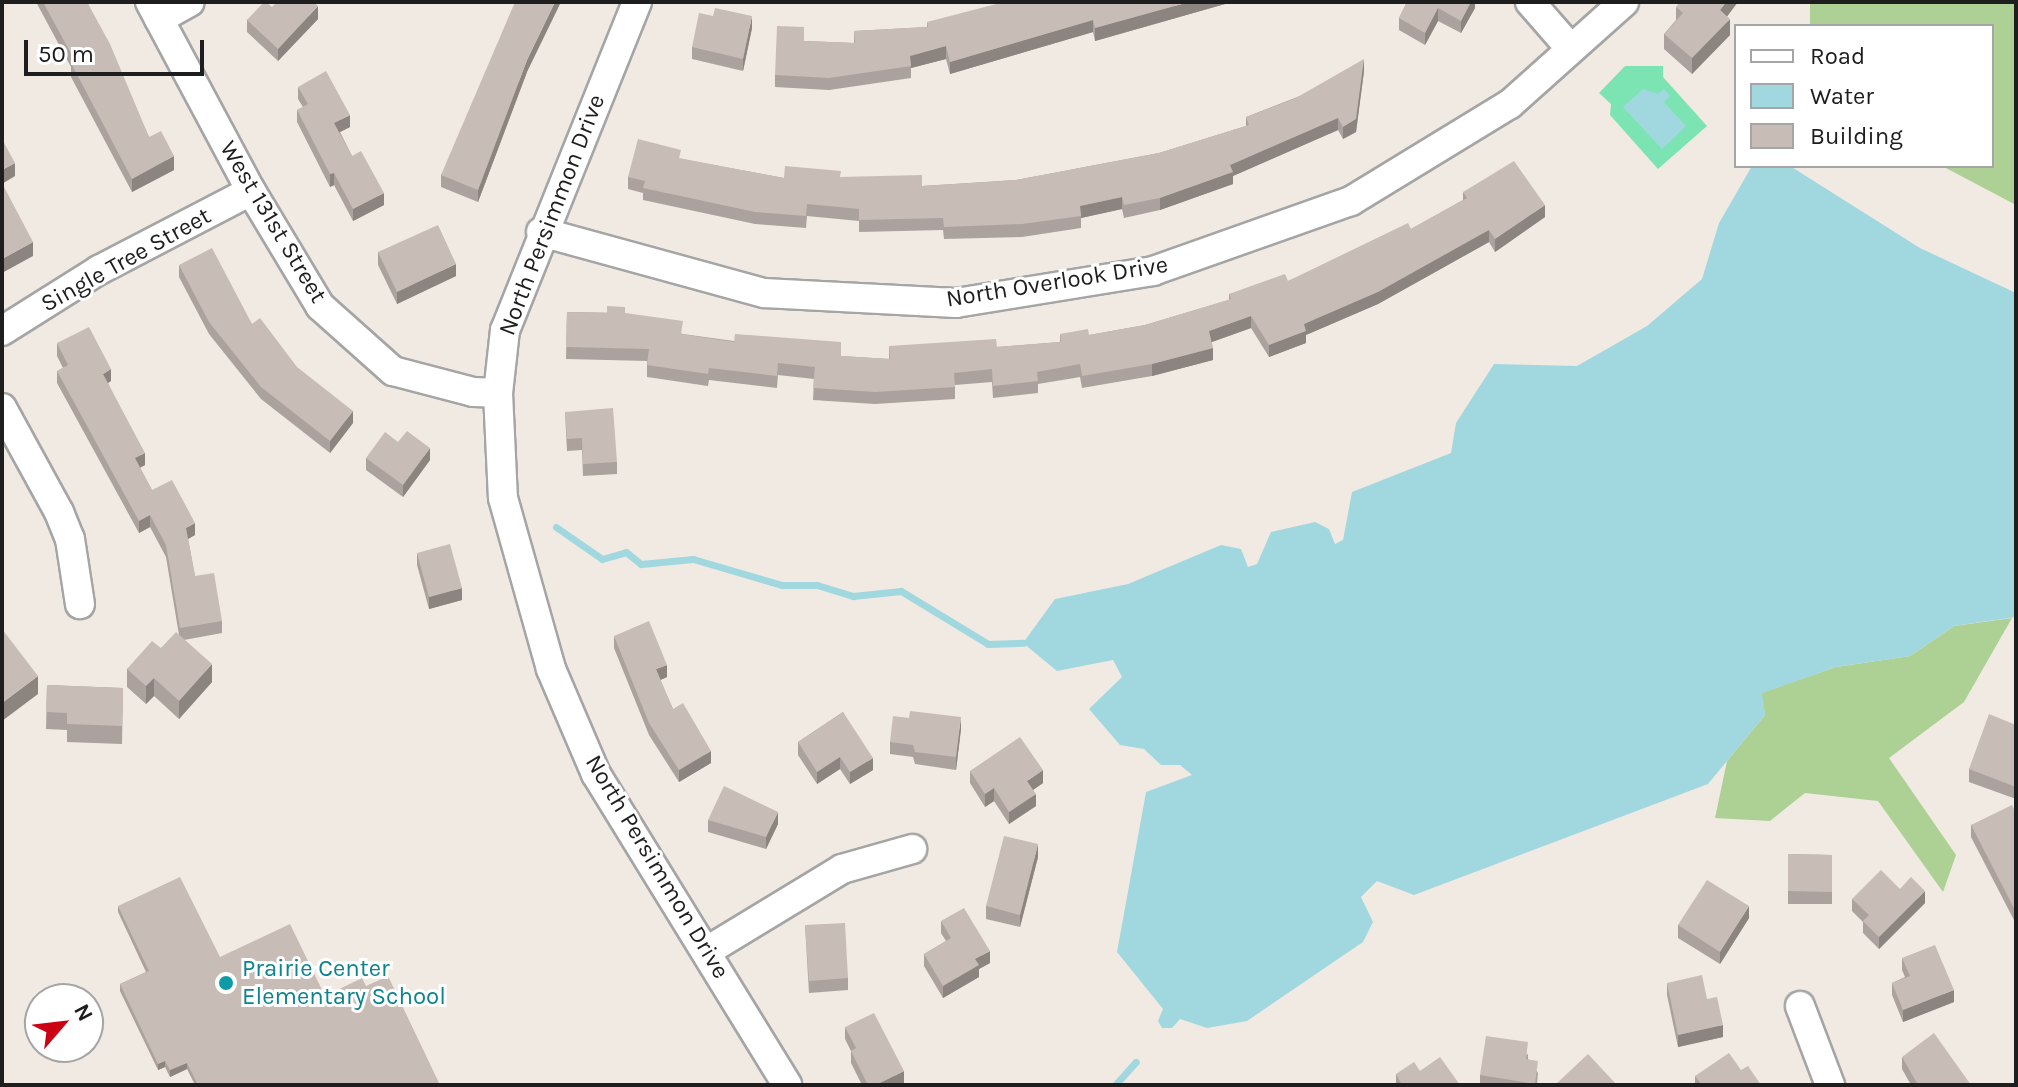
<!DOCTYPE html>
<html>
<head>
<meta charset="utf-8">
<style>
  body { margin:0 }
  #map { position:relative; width:2018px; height:1087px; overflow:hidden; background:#f0eae3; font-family:Karla,sans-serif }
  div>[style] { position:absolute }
  .forest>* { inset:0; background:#add195 }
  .pitch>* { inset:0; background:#7ce4b2 }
  .water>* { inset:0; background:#a1d8e0 }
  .stream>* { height:7px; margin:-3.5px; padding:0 3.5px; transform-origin:3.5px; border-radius:3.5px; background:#a1d8e0 }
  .roads { filter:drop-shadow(2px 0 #a5a5a5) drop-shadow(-2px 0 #a5a5a5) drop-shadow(0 2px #a5a5a5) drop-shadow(0 -2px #a5a5a5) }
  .minor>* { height:28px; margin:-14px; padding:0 14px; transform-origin:14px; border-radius:14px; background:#fff }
  .wall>* { inset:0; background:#aca29d }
  .shaded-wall>* { inset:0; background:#8c847f }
  .building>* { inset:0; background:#c8bcb6 }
  .dots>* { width:22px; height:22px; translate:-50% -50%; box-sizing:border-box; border:4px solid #fff; border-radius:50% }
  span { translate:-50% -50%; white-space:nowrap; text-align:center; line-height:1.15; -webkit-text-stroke:6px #fff; paint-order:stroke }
  .street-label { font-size:24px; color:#1e1e1e }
  .culture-label { font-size:24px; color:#0d838f }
  .left { translate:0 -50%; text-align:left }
  .frame { position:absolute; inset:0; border:4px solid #1e1e1e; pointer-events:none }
  .legend { position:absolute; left:1734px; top:24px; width:260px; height:144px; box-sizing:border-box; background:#fff; border:2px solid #a5a5a5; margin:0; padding:10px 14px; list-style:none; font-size:24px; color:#1e1e1e }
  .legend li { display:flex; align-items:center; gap:16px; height:40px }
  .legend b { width:40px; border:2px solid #a5a5a5 }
  .north { position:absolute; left:24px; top:983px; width:80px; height:80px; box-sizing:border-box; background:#fff; border:2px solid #a5a5a5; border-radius:50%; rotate:62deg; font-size:22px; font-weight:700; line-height:32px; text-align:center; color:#1e1e1e }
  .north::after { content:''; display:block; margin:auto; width:28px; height:36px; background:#cc0013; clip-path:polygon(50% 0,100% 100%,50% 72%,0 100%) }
  .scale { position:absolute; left:24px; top:40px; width:180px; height:36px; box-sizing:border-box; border:4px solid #1e1e1e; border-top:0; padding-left:10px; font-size:24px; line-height:28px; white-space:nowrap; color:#1e1e1e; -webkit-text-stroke:6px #fff; paint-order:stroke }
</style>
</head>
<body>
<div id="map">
  <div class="forest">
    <div style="clip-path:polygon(1810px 2px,2016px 2px,2016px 205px,1942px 166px,1992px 166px,1992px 26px,1810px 26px)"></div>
    <div style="clip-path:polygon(2012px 618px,1964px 702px,1889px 758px,1956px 855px,1943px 892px,1878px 801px,1805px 793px,1770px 821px,1715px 818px,1727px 761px,1765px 715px,1761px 693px,1836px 667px,1910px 656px,1954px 626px)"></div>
  </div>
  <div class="pitch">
    <div style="clip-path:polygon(1625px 66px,1663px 66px,1663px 77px,1707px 126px,1658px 169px,1610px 115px,1611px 104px,1599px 93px)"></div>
  </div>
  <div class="water">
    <div style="clip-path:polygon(1643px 89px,1658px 94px,1664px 89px,1670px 96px,1664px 102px,1686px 126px,1662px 149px,1623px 107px)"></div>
    <div style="clip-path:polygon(1752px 166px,1790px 166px,1920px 248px,2016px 293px,2016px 617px,1954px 626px,1910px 656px,1836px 667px,1762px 693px,1765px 715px,1708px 784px,1414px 895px,1377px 881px,1361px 897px,1373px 922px,1363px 942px,1247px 1021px,1207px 1028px,1180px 1019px,1172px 1028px,1162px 1028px,1158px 1021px,1163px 1009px,1117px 952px,1146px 792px,1192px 775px,1180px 765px,1161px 765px,1144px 749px,1120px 745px,1089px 709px,1122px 677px,1113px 660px,1057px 671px,1023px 643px,1055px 599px,1128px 584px,1221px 545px,1241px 549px,1248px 567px,1257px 564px,1271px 532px,1315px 522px,1329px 529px,1335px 544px,1343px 540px,1352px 492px,1451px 453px,1456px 423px,1494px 364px,1577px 366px,1647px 326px,1702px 279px,1719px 223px)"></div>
  </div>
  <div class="stream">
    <div style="left:556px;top:527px;width:56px;rotate:34.8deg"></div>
    <div style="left:602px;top:559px;width:25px;rotate:-16deg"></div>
    <div style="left:626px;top:552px;width:19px;rotate:39deg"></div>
    <div style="left:641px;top:564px;width:52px;rotate:-5.5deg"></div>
    <div style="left:693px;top:559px;width:93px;rotate:16.3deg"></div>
    <div style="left:782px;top:585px;width:35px"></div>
    <div style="left:817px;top:585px;width:38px;rotate:17deg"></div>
    <div style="left:853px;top:596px;width:48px;rotate:-5.9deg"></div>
    <div style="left:901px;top:591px;width:102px;rotate:31.3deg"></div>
    <div style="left:988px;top:644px;width:35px;rotate:-2deg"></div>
    <div style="left:1115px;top:1085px;width:31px;rotate:-48deg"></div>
  </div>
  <div class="roads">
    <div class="minor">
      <div style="left:150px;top:2px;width:214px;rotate:61.9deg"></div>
      <div style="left:251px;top:191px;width:134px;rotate:59deg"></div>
      <div style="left:320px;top:306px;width:98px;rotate:41.7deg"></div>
      <div style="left:393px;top:371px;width:83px;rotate:14.7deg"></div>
      <div style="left:473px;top:392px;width:25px;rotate:2deg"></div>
      <div style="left:637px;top:2px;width:354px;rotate:111.9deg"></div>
      <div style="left:505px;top:330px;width:63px;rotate:96.3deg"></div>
      <div style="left:498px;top:393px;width:105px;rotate:87.3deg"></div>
      <div style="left:503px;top:498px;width:178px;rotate:74.3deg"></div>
      <div style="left:551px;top:669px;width:114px;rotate:66.8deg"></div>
      <div style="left:596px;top:774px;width:365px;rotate:58.4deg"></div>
      <div style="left:1530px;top:2px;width:62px;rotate:48.9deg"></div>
      <div style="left:159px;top:19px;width:35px;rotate:-29deg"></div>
      <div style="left:541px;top:232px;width:231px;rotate:15.3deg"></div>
      <div style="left:764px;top:293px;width:192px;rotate:3deg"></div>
      <div style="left:956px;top:303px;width:200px;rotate:-9.2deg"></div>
      <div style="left:1153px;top:271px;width:210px;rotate:-19.5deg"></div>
      <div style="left:1351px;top:201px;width:186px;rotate:-31.4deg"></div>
      <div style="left:1510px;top:104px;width:153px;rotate:-41.8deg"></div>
      <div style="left:2px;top:331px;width:115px;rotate:-32.2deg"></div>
      <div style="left:99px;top:270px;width:171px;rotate:-27.5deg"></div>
      <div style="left:2px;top:408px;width:119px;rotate:61.3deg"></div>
      <div style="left:59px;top:512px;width:29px;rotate:68deg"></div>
      <div style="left:70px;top:539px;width:66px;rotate:81.3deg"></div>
      <div style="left:707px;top:951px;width:158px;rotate:-31.3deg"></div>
      <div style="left:842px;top:869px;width:73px;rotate:-15.9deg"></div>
      <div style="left:1800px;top:1006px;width:85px;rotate:69.2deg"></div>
    </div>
  </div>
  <div class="wall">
    <div style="clip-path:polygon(36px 2px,87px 2px,149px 137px,174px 170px,132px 192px,71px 77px,71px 67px)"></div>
    <div style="clip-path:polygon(1232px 2px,1095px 41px,1093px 32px,950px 74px,946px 59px,911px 68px,911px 78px,829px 90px,775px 87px,775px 75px,804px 41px,854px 43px,854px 31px,927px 27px,927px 22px)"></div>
    <div style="clip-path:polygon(1407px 2px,1475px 2px,1475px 8px,1461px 33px,1438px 21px,1425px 45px,1399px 30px,1399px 18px)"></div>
    <div style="clip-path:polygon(272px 7px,318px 19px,278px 61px,247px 32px,247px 20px)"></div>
    <div style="clip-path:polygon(1676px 7px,1727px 17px,1730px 35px,1692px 74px,1664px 49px,1664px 34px,1676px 20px)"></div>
    <div style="clip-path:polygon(713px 16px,752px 28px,743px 71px,692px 59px,692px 47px)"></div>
    <div style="clip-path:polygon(1364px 71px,1356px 132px,1343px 139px,1338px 130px,1233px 176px,1233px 184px,1160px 210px,1124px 218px,1122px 209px,1081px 218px,1081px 228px,1022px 237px,944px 239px,943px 230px,859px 232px,859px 221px,807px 216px,806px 228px,755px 224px,643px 200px,643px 193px,628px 189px,628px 177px,681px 159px,784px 178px,841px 177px,922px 186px,1016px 180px,1159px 153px,1246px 126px,1246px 117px)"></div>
    <div style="clip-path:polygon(527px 72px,478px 202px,441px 187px,441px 175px)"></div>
    <div style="clip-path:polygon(298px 87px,350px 127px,340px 132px,352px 156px,384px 205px,353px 221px,334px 185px,330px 187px,297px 122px,297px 110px,303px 107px,298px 99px)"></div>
    <div style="clip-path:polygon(1463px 192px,1545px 217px,1495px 252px,1489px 242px,1378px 304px,1306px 335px,1306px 343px,1269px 357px,1251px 328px,1212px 342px,1213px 360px,1152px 376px,1082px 388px,1080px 377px,1038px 384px,1038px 393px,993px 398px,992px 382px,955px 385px,955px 399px,875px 404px,813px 400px,814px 379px,778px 375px,777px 388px,709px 380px,708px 386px,647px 377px,647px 361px,566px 359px,567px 312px,625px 313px,683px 334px,841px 356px,889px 359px,889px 346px,997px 347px,1060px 342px,1060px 334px,1089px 335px,1145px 325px,1229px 300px,1229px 294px,1288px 281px,1411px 229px,1463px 200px)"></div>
    <div style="clip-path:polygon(378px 252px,456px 276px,397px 304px,378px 265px)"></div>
    <div style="clip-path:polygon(179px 265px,252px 324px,353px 423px,330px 453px,261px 399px,209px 334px,179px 277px)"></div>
    <div style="clip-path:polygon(57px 343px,111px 381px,108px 383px,145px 465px,140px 468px,152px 490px,195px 535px,188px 539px,195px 576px,222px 621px,222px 633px,184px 640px,212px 682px,179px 719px,154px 696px,146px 704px,127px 687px,127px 669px,161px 648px,179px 635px,166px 557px,150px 527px,139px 533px,57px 383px,57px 371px,63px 368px,57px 356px)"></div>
    <div style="clip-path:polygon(565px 412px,617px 462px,617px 474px,583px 476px,582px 450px,567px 451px)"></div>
    <div style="clip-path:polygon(398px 442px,430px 460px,403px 497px,366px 470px,366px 458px)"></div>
    <div style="clip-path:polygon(417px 553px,462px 600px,429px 609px,417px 565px)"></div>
    <div style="clip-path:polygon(614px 636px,667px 677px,660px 680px,673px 709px,711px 763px,679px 782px,649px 735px,614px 648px)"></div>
    <div style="clip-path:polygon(47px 685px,123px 688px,122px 744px,67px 742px,67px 730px,46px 729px)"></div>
    <div style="clip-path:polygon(843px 712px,873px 770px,850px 784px,840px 769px,817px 784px,798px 755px,798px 742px)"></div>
    <div style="clip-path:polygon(909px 718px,961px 729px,956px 770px,915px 764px,913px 757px,890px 754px,890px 742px)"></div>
    <div style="clip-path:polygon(2016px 725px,2016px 799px,1969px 782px,1969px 769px)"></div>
    <div style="clip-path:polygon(970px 771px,1043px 783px,1033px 790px,1036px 806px,1009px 824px,994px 801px,985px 807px,970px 783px)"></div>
    <div style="clip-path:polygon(2016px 813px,2016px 924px,1971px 837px,1971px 825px)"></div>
    <div style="clip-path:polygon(708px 820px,778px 824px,766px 849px,708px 832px)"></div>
    <div style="clip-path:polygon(1788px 854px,1832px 855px,1832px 904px,1788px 904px)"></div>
    <div style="clip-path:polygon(1038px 857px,1020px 927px,986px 919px,986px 906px)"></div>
    <div style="clip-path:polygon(1900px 889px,1925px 903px,1879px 949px,1863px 933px,1863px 922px,1852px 911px,1852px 899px)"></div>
    <div style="clip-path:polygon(118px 906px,220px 957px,325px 996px,366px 986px,440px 1085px,195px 1085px,187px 1069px,170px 1077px,165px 1067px,158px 1070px,120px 991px,120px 984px,146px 972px,118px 912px)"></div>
    <div style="clip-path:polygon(1749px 918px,1720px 964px,1678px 938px,1678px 925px)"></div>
    <div style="clip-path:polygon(941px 921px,990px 963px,979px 969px,979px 977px,943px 998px,924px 966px,924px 954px,946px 941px,941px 933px)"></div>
    <div style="clip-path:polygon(805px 925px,848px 978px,848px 990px,809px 993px)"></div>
    <div style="clip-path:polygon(1902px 958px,1954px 1002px,1903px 1022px,1892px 995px,1892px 983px,1905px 977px,1902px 970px)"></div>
    <div style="clip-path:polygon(1667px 983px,1707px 999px,1723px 1037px,1678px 1047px,1667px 995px)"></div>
    <div style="clip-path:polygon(845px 1027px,904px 1084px,901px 1085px,862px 1085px,851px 1063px,851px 1051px,845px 1039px)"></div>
    <div style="clip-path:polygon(1528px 1054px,1528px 1059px,1538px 1073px,1537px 1085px,1480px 1085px,1480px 1075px)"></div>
    <div style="clip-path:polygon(1902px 1057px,1971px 1085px,1911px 1085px,1902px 1069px)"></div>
    <div style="clip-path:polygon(1741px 1070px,1761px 1085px,1695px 1085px,1695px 1076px)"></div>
    <div style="clip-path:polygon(1420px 1071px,1460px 1085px,1396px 1085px,1396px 1074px)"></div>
  </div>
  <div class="shaded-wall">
    <div style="clip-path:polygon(555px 2px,561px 2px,527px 72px,478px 202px,478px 190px,527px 60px)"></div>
    <div style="clip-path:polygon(1189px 2px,1232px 2px,1095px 41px,1095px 28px)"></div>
    <div style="clip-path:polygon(1471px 2px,1475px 2px,1475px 8px,1461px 33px,1461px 21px)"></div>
    <div style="clip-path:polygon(1726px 2px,1738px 2px,1720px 26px,1720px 10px)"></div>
    <div style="clip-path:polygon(318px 6px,318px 19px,278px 61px,278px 49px)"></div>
    <div style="clip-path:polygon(1438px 8px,1438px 21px,1425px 45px,1425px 33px)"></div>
    <div style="clip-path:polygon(752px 16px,752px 28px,743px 71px,743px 59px)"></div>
    <div style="clip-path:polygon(1730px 19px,1730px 35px,1692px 74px,1692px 58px)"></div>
    <div style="clip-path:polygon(1093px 20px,1093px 32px,950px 74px,950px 62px)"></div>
    <div style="clip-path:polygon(946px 46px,946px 59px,911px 68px,910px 56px)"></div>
    <div style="clip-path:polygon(1364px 59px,1364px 71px,1356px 132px,1343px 139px,1343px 127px)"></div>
    <div style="clip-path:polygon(350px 115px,350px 127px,334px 135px,334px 123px)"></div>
    <div style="clip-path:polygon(1338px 118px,1338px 130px,1233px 176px,1233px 184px,1160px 210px,1160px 198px,1230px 165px)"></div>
    <div style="clip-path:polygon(174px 156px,174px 170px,132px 192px,132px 179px)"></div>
    <div style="clip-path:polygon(15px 163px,15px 176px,2px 184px,2px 170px)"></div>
    <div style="clip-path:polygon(334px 173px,334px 185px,330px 187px,330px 174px)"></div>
    <div style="clip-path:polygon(384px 193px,384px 205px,353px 221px,353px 209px)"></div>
    <div style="clip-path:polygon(1122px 197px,1122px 209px,1081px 218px,1080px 206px)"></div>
    <div style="clip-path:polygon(1545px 205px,1545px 217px,1495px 252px,1495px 239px)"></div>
    <div style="clip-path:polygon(1489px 230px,1489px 242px,1378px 304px,1306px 335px,1306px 343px,1269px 357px,1269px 345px,1304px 324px)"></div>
    <div style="clip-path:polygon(33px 242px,33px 256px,2px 273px,2px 259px)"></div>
    <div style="clip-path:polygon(456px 264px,456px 276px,397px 304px,397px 292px)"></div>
    <div style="clip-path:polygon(1251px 316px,1251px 328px,1209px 343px,1209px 331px)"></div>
    <div style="clip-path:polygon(1213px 348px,1213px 360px,1152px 376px,1152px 364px)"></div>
    <div style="clip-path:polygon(111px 369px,111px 381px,103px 386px,103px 374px)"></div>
    <div style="clip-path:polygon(353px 411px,353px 423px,330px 453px,330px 441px)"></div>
    <div style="clip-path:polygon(430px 448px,430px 460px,403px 497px,403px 485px)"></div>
    <div style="clip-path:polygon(145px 453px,145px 465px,135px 470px,135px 458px)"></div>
    <div style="clip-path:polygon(150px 515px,150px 527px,139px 533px,139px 521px)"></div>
    <div style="clip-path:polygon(195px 523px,195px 535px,186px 540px,186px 528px)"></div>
    <div style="clip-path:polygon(462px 588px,462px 600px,429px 609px,429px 597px)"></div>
    <div style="clip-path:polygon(212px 664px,212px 682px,179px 719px,179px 701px)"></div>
    <div style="clip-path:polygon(667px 665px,667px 677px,656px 682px,656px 669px)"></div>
    <div style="clip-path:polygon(38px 676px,38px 694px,2px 721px,2px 703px)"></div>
    <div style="clip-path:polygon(154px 678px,154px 696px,146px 704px,146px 686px)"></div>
    <div style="clip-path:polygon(961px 717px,961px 729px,956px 770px,956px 757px)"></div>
    <div style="clip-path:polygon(711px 751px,711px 763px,679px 782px,679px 770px)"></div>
    <div style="clip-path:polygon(840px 757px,840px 769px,817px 784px,817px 772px)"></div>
    <div style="clip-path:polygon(873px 758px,873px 770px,850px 784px,850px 772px)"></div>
    <div style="clip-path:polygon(1043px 770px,1043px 783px,1027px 794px,1027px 781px)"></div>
    <div style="clip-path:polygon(994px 788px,994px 801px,985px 807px,985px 794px)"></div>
    <div style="clip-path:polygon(1036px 794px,1036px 806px,1009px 824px,1009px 812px)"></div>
    <div style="clip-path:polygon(778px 812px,778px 824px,766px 849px,766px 837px)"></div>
    <div style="clip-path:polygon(1038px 844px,1038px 857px,1020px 927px,1020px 915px)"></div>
    <div style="clip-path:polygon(1925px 891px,1925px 903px,1879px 949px,1879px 937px)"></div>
    <div style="clip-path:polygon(1749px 906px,1749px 918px,1720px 964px,1720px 952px)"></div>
    <div style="clip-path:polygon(990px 951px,990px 963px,979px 969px,979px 977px,943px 998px,943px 986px,975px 959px)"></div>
    <div style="clip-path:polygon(1954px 990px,1954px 1002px,1903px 1022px,1903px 1010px)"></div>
    <div style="clip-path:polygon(1723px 1025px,1723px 1037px,1678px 1047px,1678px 1035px)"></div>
    <div style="clip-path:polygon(165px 1061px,165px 1067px,158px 1070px,158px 1064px)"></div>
    <div style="clip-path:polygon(187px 1063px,187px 1069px,170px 1077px,170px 1070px)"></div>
    <div style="clip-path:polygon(904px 1071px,904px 1084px,901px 1085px,876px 1085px)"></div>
  </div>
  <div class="building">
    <div style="clip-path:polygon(43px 2px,87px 2px,110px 44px,149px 137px,161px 131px,174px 156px,132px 179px,71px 63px,75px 61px)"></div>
    <div style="clip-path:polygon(264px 2px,266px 2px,272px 7px,277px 2px,313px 2px,318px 6px,278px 49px,247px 20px)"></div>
    <div style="clip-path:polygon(515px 2px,555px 2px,527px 60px,478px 190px,441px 175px)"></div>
    <div style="clip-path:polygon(1004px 2px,1189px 2px,1095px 28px,1093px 20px,950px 62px,946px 46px,910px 56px,911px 66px,829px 78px,775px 75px,777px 26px,804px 27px,804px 41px,855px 43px,854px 31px,928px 27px,927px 22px)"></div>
    <div style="clip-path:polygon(1407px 2px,1471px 2px,1461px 21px,1438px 8px,1425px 33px,1399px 18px)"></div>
    <div style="clip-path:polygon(1680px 2px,1726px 2px,1720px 10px,1730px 19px,1692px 58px,1664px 34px,1683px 13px,1676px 7px)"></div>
    <div style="clip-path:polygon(715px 8px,752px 16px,743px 59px,692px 47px,699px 13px,713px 16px)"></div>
    <div style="clip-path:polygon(1364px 59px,1356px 119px,1343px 127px,1338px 118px,1230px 165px,1233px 172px,1160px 198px,1124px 205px,1122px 197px,1080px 206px,1081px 216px,1022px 224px,944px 227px,943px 218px,859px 220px,859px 209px,807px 204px,806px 216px,755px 212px,643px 188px,645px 181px,628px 177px,638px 139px,681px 150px,679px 158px,784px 178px,785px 166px,841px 171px,840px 177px,922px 175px,922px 186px,1016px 180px,1159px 153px,1249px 125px,1246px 117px,1294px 99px)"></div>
    <div style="clip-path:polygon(326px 71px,350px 115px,334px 123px,352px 156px,361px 151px,384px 193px,353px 209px,334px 173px,330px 174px,297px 110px,308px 104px,298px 87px)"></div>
    <div style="clip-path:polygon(2px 139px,15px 163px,2px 170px)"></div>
    <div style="clip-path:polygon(1514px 161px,1545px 205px,1495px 239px,1489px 230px,1378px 292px,1304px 324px,1306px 331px,1269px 345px,1251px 316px,1209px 331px,1213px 348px,1152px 364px,1082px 376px,1080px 364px,1037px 372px,1038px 381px,993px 386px,992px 369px,954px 373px,955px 387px,875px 392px,813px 388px,815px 367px,778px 363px,777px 376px,709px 368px,708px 374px,647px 365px,649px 349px,566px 347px,567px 312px,607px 313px,607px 306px,625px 307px,625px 313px,683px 321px,681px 334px,734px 342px,735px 334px,841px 342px,841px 356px,890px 359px,889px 346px,996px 339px,997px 347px,1061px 342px,1060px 334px,1088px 329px,1089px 335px,1145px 325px,1231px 299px,1229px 294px,1285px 274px,1288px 281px,1408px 223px,1411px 229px,1467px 198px,1463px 192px)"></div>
    <div style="clip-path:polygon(2px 183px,33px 242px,2px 259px)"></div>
    <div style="clip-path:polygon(438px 225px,456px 264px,397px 292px,378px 252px)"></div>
    <div style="clip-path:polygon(212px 248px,252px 324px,260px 318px,297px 367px,353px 411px,330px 441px,261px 387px,209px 322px,179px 265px)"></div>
    <div style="clip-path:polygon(89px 327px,111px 369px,103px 374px,145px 453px,135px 458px,152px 490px,172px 480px,195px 523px,186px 528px,195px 576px,214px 573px,222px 621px,180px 628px,166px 545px,150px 515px,139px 521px,57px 371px,68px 365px,57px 343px)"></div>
    <div style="clip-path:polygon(613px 408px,617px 462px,583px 464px,582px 438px,567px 439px,565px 412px)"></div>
    <div style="clip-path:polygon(407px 431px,430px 448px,403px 485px,366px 458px,385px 432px,398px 442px)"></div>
    <div style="clip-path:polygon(450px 544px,462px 588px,429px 597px,417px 553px)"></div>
    <div style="clip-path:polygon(649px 621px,667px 665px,656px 669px,673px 709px,683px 703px,711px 751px,679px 770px,649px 723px,614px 636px)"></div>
    <div style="clip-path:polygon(2px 629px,38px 676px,2px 703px)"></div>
    <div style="clip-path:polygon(176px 632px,212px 664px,179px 701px,154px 678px,146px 686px,127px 669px,152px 641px,161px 648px)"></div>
    <div style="clip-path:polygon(47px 685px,123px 688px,122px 726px,67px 724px,67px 713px,46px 712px)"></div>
    <div style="clip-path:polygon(910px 711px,961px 717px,956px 757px,915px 752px,913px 745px,890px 742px,893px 716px,909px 718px)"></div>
    <div style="clip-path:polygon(843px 712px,873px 758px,850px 772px,840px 757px,817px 772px,798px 742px)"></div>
    <div style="clip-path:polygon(1989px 714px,2016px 725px,2016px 787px,1969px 769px)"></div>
    <div style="clip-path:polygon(1020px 737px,1043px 770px,1027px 781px,1036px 794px,1009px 812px,994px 788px,985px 794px,970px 771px)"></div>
    <div style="clip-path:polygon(724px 786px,778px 812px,766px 837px,708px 820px)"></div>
    <div style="clip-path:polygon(2012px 805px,2016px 813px,2016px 912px,1971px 825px)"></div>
    <div style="clip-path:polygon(1004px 836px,1038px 844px,1020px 915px,986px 906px)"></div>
    <div style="clip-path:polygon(1788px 854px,1832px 855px,1832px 892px,1788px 891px)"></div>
    <div style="clip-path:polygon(1881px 870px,1900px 889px,1911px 877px,1925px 891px,1879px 937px,1863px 921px,1869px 915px,1852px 899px)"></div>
    <div style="clip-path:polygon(180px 877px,220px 957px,290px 924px,325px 996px,362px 978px,366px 986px,388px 976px,440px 1085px,198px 1085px,187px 1063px,170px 1070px,165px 1061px,158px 1064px,120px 984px,149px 971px,118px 906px)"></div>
    <div style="clip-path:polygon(1707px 880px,1749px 906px,1720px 952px,1678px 925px)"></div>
    <div style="clip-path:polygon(964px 908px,990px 951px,975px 959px,979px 965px,943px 986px,924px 954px,951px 938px,941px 921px)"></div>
    <div style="clip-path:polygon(845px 923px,848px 978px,809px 981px,805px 925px)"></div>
    <div style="clip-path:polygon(1935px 945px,1954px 990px,1903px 1010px,1892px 983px,1910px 976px,1902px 958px)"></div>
    <div style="clip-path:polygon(1702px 975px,1707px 999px,1717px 997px,1723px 1025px,1678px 1035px,1667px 983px)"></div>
    <div style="clip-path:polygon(874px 1013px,904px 1071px,876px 1085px,868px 1085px,851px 1051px,856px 1048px,845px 1027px)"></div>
    <div style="clip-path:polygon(1934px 1033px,1971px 1085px,1918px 1085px,1902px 1057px)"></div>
    <div style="clip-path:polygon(1486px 1036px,1528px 1042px,1526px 1059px,1538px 1061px,1535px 1084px,1480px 1075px)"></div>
    <div style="clip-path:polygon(1729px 1053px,1741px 1070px,1748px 1066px,1761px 1085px,1702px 1085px,1695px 1076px)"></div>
    <div style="clip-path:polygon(1588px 1054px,1617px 1085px,1555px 1085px)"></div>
    <div style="clip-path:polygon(1440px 1057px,1460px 1085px,1402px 1085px,1396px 1074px,1414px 1062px,1420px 1071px)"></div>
  </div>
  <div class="dots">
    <div style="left:226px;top:983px;background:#0f9aa8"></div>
  </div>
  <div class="street-label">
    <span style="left:552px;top:215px;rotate:-69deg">North Persimmon Drive</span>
    <span style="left:273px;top:222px;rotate:59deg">West 131st Street</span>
    <span style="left:126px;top:260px;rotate:-29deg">Single Tree Street</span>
    <span style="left:1057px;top:282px;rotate:-9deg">North Overlook Drive</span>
    <span style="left:657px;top:867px;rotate:59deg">North Persimmon Drive</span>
  </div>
  <div class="culture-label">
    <span class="left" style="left:242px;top:983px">Prairie Center<br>Elementary School</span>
  </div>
  <div class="frame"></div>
  <ul class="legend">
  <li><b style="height:10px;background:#fff"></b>Road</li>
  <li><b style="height:22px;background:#a1d8e0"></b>Water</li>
  <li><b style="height:22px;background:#c8bcb6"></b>Building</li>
  </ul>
  <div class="north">N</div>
  <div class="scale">50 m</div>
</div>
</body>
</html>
